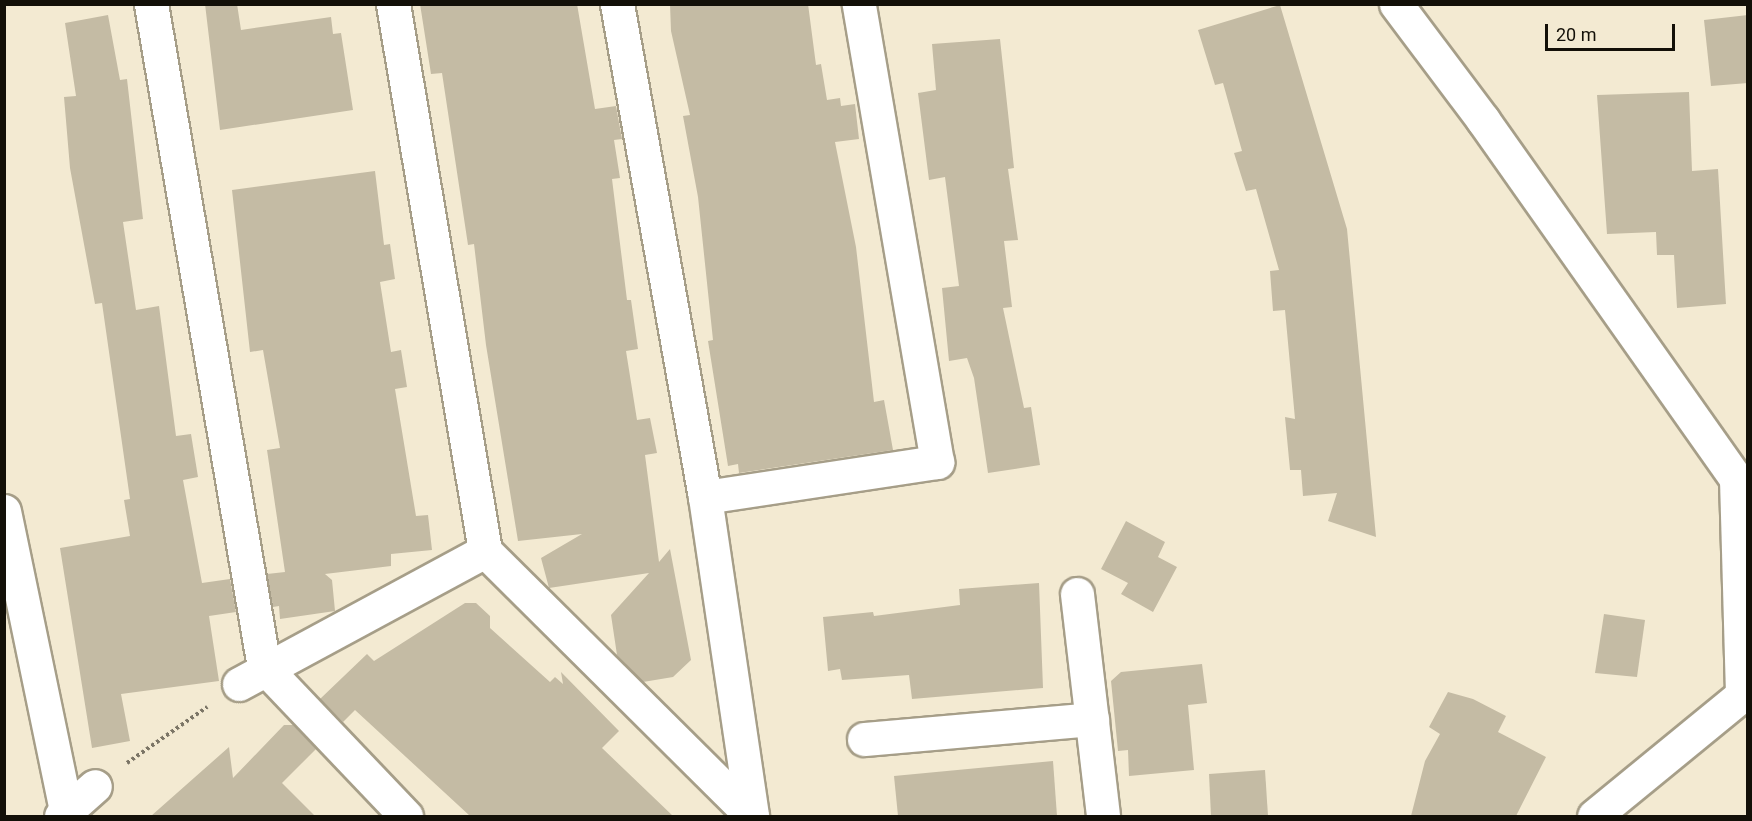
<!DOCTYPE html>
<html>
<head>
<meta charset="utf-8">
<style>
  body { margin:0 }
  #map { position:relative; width:1752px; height:821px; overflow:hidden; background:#f3ead2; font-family:Roboto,sans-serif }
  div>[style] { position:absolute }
  .building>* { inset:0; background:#c4bba4 }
  .path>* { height:4px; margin-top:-2px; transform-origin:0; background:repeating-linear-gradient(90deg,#7b7566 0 3px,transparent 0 6px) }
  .roads { filter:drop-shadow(2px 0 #a69e88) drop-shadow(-2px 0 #a69e88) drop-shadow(0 2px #a69e88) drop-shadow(0 -2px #a69e88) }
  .minor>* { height:33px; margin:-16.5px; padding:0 16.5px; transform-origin:16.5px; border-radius:16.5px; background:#fff }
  span { translate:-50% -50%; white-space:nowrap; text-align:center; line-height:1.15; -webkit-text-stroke:6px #f3ead2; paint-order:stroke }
  .frame { position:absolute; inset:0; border:6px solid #131008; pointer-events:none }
  .scale { position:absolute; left:1545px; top:24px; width:130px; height:27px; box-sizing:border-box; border:3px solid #131008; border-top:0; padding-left:8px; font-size:18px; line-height:21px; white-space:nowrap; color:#131008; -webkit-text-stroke:4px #f3ead2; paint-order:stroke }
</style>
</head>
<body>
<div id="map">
  <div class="building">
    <div style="clip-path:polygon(205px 4px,237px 4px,241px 30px,331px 17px,333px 34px,341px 33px,353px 110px,220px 130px)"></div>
    <div style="clip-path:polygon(420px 4px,577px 4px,595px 109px,616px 106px,622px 139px,614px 140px,620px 178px,612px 179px,627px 300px,631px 300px,638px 349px,626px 351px,637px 420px,650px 418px,657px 453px,645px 455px,659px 562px,670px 549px,691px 660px,673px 677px,643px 682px,617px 655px,611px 615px,649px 573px,549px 588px,541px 558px,582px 534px,518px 541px,486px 345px,474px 244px,468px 245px,442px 73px,431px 74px)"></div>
    <div style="clip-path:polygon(670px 4px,808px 4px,816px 65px,821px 64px,827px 100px,840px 98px,841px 106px,855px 104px,859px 139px,835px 142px,856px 247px,874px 402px,884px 400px,893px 450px,739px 473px,738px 464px,728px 466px,708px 341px,713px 340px,698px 197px,683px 116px,690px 115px,671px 31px)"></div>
    <div style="clip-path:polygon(1280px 5px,1347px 229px,1376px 537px,1328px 521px,1337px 493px,1303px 496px,1301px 470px,1290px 470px,1285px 417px,1295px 419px,1285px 310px,1273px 311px,1270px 271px,1279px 270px,1256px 189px,1246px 191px,1234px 153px,1242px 151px,1223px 83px,1215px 85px,1198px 30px)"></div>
    <div style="clip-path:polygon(108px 15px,120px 80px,127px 79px,143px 219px,123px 222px,136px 310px,159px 306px,176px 436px,191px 434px,198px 477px,183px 480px,202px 583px,230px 579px,236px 612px,209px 616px,219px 681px,121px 694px,130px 741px,92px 748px,60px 548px,130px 536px,124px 500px,130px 499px,102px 303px,95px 304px,70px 168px,64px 97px,76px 96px,65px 23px)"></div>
    <div style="clip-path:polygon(1748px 15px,1748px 83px,1711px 86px,1704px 20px)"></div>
    <div style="clip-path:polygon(1000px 39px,1014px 168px,1008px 169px,1018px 240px,1004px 241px,1012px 307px,1003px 308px,1024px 408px,1031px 407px,1040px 465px,988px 473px,974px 378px,967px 358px,949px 361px,942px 288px,959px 286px,945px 177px,929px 180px,918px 93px,936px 90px,932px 44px)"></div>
    <div style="clip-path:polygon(1689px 92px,1692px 171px,1718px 169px,1726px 304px,1677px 308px,1674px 255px,1657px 255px,1656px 232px,1607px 234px,1597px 95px)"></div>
    <div style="clip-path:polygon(375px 171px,384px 245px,390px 244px,395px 279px,380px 282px,391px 352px,401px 350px,407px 387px,395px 389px,416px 516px,428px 515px,432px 550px,391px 554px,391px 566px,325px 574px,332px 580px,335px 611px,280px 619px,279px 606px,273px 607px,267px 574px,285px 572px,267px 450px,280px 448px,263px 350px,250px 352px,232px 190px)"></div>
    <div style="clip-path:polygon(1126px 521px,1165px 542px,1158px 557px,1177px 567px,1153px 612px,1121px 594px,1128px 583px,1101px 569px)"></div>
    <div style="clip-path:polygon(1039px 583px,1043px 688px,912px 699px,909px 675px,842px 680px,840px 669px,828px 671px,823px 617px,873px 612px,874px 616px,960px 605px,959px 589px)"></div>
    <div style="clip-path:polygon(465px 603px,476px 603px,490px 616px,490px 628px,550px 682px,555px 677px,563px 684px,561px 672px,619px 731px,602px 748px,673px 816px,470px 816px,355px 710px,343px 722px,320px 699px,367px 654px,374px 661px)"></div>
    <div style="clip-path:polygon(1604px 614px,1645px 620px,1637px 677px,1595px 673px)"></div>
    <div style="clip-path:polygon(1202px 664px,1207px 703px,1188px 705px,1194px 770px,1129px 776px,1128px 750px,1118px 751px,1111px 681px,1121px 672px)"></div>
    <div style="clip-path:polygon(1448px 692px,1473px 699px,1506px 716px,1498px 732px,1546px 757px,1516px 816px,1411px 816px,1425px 761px,1440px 734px,1429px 727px)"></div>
    <div style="clip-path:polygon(284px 725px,293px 725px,316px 749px,282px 783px,315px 816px,151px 816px,229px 747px,233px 778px)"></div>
    <div style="clip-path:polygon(1053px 761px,1057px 816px,898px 816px,894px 776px)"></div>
    <div style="clip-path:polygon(1265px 770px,1268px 816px,1211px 816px,1209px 774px)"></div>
  </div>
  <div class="path">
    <div style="left:127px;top:763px;width:98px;rotate:-35deg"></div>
  </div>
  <div class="roads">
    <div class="minor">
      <div style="left:151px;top:4px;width:673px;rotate:80.33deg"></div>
      <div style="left:264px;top:667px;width:206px;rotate:46.4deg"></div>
      <div style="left:393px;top:4px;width:555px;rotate:80.45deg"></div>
      <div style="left:485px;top:551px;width:376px;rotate:44.8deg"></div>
      <div style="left:617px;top:4px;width:501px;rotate:79.88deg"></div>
      <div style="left:705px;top:497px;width:322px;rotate:81.6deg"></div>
      <div style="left:1396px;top:4px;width:145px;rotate:53.1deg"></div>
      <div style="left:1483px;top:120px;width:439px;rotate:54.8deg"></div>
      <div style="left:1736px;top:479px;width:216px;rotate:88.4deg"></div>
      <div style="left:1742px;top:695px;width:191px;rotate:140.7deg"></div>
      <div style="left:705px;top:497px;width:235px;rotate:-8.6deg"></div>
      <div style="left:937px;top:462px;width:465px;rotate:-99.7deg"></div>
      <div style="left:4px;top:511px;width:311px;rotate:78.3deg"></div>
      <div style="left:1077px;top:594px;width:224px;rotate:83.3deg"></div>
      <div style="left:239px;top:684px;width:280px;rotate:-28.4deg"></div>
      <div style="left:864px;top:739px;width:229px;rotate:-5deg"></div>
      <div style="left:61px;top:816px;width:45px;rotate:-41.4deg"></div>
    </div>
  </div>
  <div class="frame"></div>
  <div class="scale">20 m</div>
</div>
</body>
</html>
